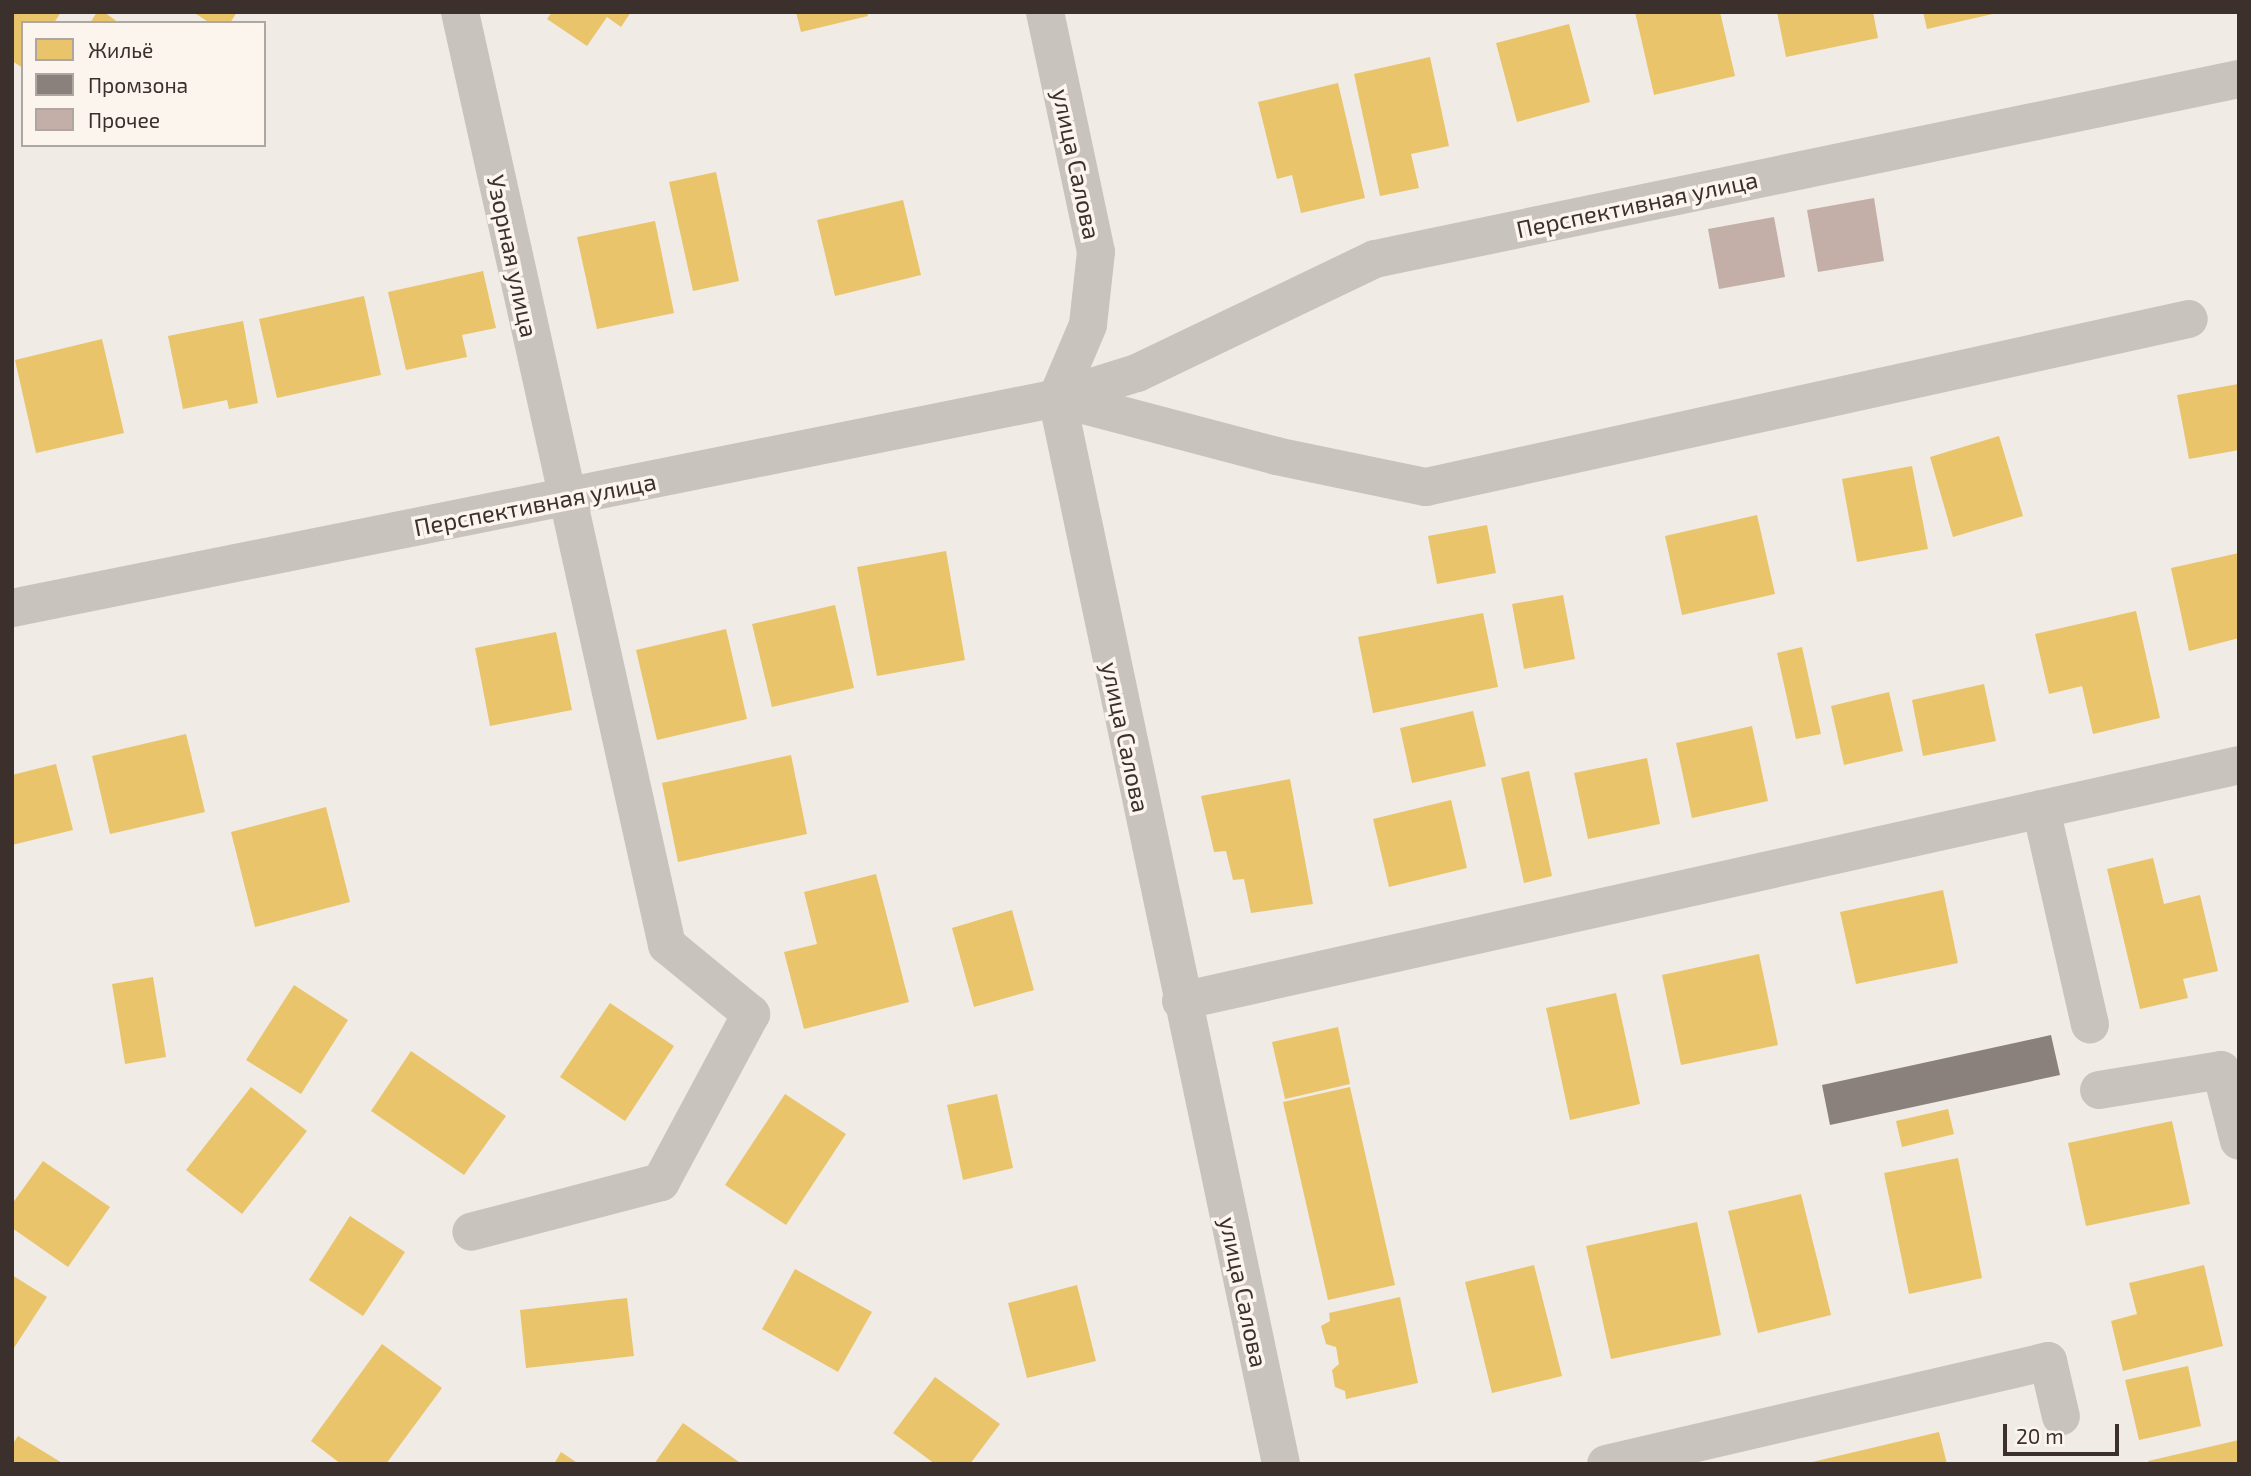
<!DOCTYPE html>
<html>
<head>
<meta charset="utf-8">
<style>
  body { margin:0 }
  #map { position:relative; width:2251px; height:1476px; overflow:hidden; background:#f0ebe5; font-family:"Exo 2",sans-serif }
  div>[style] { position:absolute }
  .homes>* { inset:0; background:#e9c46a }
  .industry>* { inset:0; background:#8a817c }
  .building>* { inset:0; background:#c3afa7 }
  .street>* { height:38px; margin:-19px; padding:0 19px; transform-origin:19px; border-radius:19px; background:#c9c3be }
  span { translate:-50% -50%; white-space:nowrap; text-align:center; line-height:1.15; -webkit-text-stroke:7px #fbf5ee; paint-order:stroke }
  .street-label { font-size:24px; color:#3b302b }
  .frame { position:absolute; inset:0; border:14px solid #3b302b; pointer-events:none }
  .legend { position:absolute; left:21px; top:21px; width:245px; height:126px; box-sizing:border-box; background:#fbf5ee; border:2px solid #aea6a0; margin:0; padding:9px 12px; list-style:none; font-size:21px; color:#3b302b }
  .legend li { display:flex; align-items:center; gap:14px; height:35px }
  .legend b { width:35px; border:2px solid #aea6a0 }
  .scale { position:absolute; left:2003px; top:1424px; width:116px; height:32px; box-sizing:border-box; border:4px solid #3b302b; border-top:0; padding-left:9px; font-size:21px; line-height:24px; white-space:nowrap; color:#3b302b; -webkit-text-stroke:5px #fbf5ee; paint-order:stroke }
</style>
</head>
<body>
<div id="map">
  <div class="homes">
    <div style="clip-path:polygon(12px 12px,61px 12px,54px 23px,23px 23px,23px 68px,12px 61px)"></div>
    <div style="clip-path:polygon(97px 12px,104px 12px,119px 23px,90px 23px)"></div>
    <div style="clip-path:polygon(193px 12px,237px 12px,230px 23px,210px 23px)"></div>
    <div style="clip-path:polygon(552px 12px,631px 12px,621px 27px,607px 17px,587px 46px,547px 19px)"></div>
    <div style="clip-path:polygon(796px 12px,867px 12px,868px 16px,801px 32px)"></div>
    <div style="clip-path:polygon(1635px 12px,1720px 12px,1735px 76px,1654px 95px)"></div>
    <div style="clip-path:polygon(1777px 12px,1873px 12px,1878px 38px,1786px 57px)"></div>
    <div style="clip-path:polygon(1923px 12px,1996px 12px,1997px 13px,1927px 29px)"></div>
    <div style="clip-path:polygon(1569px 24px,1590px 102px,1517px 122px,1496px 43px)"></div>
    <div style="clip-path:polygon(1430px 57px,1449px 146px,1411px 154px,1419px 188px,1380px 196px,1354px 74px)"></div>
    <div style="clip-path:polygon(1338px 83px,1365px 198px,1301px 213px,1292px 175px,1277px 179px,1258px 102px)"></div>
    <div style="clip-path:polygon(716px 172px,739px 281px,693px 291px,669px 182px)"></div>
    <div style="clip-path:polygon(903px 200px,921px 275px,835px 296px,817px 220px)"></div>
    <div style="clip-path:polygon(655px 221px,674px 313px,597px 329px,577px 237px)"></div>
    <div style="clip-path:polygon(483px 271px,496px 328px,462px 335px,467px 357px,406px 370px,388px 292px)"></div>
    <div style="clip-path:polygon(364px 296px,381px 375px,277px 398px,259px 319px)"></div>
    <div style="clip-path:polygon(243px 321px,258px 403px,229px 409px,227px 400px,183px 409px,168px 336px)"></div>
    <div style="clip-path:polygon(102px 339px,124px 433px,36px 453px,15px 360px)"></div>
    <div style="clip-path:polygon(2238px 384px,2239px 450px,2189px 459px,2177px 395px)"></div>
    <div style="clip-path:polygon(1999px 436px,2023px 516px,1953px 537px,1930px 457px)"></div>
    <div style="clip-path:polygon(1912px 466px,1928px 549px,1857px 562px,1842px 479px)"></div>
    <div style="clip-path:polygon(1757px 515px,1775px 594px,1682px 615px,1665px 536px)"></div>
    <div style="clip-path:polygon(1487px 525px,1496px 573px,1437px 584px,1428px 536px)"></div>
    <div style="clip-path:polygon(946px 551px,965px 660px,877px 676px,857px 567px)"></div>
    <div style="clip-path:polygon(2239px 553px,2239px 638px,2189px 651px,2171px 568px)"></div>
    <div style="clip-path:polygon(1563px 595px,1575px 659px,1524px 669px,1512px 604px)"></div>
    <div style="clip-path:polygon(835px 605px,854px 688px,772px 707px,752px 624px)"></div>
    <div style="clip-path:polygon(2136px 611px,2160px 718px,2093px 734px,2082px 686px,2049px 694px,2035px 634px)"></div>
    <div style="clip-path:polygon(1483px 613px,1498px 687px,1373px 713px,1358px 637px)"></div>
    <div style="clip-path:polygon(726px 629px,747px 719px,657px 740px,636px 650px)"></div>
    <div style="clip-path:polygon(556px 632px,572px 710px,490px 726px,475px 648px)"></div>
    <div style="clip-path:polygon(1802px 647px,1821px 734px,1796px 739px,1777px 653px)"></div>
    <div style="clip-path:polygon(1984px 684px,1996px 741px,1923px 756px,1912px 700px)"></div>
    <div style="clip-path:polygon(1889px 692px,1903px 751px,1844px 765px,1831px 706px)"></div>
    <div style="clip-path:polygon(1473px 711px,1486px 766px,1412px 783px,1400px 728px)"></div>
    <div style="clip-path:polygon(1752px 726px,1768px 801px,1692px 818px,1676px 743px)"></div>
    <div style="clip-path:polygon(186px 734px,205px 812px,110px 834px,92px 756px)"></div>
    <div style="clip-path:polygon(791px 755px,807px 834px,678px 862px,662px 783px)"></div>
    <div style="clip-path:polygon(1647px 758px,1660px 824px,1588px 839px,1574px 773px)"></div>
    <div style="clip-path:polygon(56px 764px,73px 830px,12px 845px,12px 775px)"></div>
    <div style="clip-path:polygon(1529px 771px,1552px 876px,1524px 883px,1501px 778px)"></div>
    <div style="clip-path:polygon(1290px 779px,1313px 904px,1251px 913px,1244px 879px,1233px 880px,1226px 851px,1214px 852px,1201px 796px)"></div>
    <div style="clip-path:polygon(1451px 800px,1467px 868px,1389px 887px,1373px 819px)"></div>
    <div style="clip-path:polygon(326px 807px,350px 902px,255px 927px,231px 832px)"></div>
    <div style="clip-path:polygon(2153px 858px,2164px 904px,2200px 895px,2218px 971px,2183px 979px,2188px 998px,2140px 1009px,2107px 869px)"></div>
    <div style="clip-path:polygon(876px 874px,909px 1002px,804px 1029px,784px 952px,817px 944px,804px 892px)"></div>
    <div style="clip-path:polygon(1943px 890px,1958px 963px,1856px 984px,1840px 912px)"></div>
    <div style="clip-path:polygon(1012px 910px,1034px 990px,974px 1007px,952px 928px)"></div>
    <div style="clip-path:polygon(1759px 954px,1778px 1045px,1681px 1065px,1662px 975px)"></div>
    <div style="clip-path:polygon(153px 977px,166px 1057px,125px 1064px,112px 984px)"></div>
    <div style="clip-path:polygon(294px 985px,348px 1020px,301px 1094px,246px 1060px)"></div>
    <div style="clip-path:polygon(1616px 993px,1640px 1104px,1570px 1120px,1546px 1008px)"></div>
    <div style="clip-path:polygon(610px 1003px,674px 1046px,625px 1121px,560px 1077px)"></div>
    <div style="clip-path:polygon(1338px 1027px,1350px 1084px,1285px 1099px,1272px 1042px)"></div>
    <div style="clip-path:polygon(411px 1051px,506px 1116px,464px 1175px,371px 1111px)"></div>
    <div style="clip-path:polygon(251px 1087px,307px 1131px,242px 1214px,186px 1170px)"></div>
    <div style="clip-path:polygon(1350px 1087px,1395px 1285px,1328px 1300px,1283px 1102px)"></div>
    <div style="clip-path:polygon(785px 1094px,846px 1134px,786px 1225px,725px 1185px)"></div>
    <div style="clip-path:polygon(997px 1094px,1013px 1168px,963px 1180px,947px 1105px)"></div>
    <div style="clip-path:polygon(1948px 1109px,1954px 1134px,1902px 1147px,1896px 1121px)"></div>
    <div style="clip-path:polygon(2172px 1121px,2190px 1204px,2086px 1226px,2068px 1143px)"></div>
    <div style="clip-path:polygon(1958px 1158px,1982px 1278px,1909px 1294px,1884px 1173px)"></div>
    <div style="clip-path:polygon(43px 1161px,110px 1207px,68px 1267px,12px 1228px,12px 1204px)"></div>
    <div style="clip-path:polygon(1801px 1194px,1831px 1315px,1758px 1333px,1728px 1211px)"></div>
    <div style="clip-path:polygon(350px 1216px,405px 1252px,363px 1316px,309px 1280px)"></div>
    <div style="clip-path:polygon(1697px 1222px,1721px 1335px,1611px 1359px,1586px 1246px)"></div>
    <div style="clip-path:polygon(1534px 1265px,1562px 1376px,1492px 1393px,1465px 1282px)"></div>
    <div style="clip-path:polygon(2204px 1265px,2223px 1346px,2123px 1371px,2111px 1321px,2137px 1314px,2129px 1283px)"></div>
    <div style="clip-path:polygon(795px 1269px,872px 1312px,838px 1372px,762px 1329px)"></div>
    <div style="clip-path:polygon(12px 1275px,47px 1297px,12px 1351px)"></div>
    <div style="clip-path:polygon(1077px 1285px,1096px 1361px,1027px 1378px,1008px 1303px)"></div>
    <div style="clip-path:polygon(1400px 1297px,1418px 1383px,1346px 1399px,1345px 1391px,1335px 1387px,1332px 1370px,1339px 1364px,1336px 1347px,1326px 1344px,1321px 1326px,1330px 1321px,1329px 1313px)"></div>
    <div style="clip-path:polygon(627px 1298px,634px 1356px,526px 1368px,520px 1310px)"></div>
    <div style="clip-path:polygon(382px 1344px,442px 1388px,386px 1464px,341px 1464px,311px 1441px)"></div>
    <div style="clip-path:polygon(2188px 1366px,2201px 1426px,2139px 1440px,2125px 1380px)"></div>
    <div style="clip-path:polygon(935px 1377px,1000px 1424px,970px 1464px,935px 1464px,893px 1433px)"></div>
    <div style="clip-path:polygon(683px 1423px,742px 1464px,654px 1464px)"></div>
    <div style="clip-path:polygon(1939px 1432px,1947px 1464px,1808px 1464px,1808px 1463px)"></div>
    <div style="clip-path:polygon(18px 1436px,64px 1464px,12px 1464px,12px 1445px)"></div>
    <div style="clip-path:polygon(2239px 1440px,2239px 1464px,2149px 1464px,2148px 1461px)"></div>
    <div style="clip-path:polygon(561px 1452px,579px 1464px,554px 1464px)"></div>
  </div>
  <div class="industry">
    <div style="clip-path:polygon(2051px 1035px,2060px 1075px,1830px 1125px,1822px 1085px)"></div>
  </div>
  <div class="building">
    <div style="clip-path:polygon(1874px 198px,1884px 261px,1818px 272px,1807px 210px)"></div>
    <div style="clip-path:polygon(1774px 217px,1785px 277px,1719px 289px,1708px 229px)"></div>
  </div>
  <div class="street">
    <div style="left:460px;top:12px;width:956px;rotate:77.49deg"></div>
    <div style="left:667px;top:945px;width:109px;rotate:39.4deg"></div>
    <div style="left:751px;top:1014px;width:191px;rotate:118.2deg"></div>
    <div style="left:661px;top:1182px;width:196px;rotate:165.3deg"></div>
    <div style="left:1045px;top:12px;width:245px;rotate:78deg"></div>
    <div style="left:1096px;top:252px;width:73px;rotate:96.3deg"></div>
    <div style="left:1088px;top:325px;width:79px;rotate:113deg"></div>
    <div style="left:1057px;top:398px;width:1089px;rotate:78.13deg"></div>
    <div style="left:1057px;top:398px;width:227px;rotate:14.8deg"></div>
    <div style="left:1276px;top:456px;width:153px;rotate:11.7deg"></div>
    <div style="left:1426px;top:487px;width:781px;rotate:-12.42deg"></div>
    <div style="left:12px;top:608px;width:1066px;rotate:-11.36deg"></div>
    <div style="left:1057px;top:398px;width:84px;rotate:-17.4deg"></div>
    <div style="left:1137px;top:373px;width:264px;rotate:-25.6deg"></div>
    <div style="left:1375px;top:259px;width:883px;rotate:-11.77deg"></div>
    <div style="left:2041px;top:809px;width:221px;rotate:77.2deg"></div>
    <div style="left:1181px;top:1001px;width:1084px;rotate:-12.57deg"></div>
    <div style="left:2099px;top:1090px;width:124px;rotate:-9.3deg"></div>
    <div style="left:2221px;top:1070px;width:73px;rotate:75.8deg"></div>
    <div style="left:1606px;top:1464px;width:454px;rotate:-13.1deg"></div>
    <div style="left:2048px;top:1361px;width:57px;rotate:76.9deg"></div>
  </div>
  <div class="street-label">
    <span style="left:1077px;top:164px;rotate:78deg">улица Салова</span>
    <span style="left:1637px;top:204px;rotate:-12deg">Перспективная улица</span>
    <span style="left:513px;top:256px;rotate:78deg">Узорная улица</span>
    <span style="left:535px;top:504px;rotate:-11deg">Перспективная улица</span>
    <span style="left:1126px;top:737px;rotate:78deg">улица Салова</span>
    <span style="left:1244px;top:1292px;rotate:78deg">улица Салова</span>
  </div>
  <div class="frame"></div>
  <ul class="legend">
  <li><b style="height:19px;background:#e9c46a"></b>Жильё</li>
  <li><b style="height:19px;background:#8a817c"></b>Промзона</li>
  <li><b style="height:19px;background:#c3afa7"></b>Прочее</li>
  </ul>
  <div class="scale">20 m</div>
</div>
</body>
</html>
